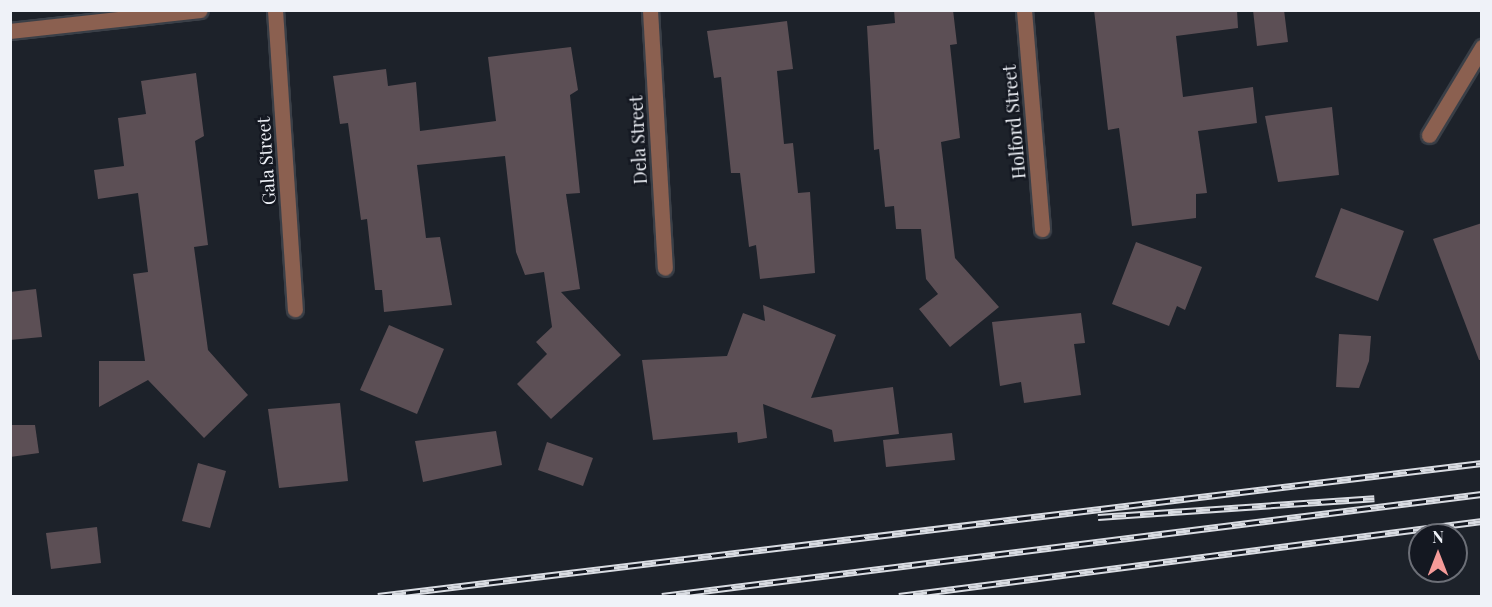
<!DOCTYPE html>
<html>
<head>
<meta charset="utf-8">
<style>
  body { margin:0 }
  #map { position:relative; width:1492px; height:607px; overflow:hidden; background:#1d222a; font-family:"Playfair Display",serif }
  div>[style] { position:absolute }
  .building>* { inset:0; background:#5c4f55 }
  .roads { filter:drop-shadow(2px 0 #3a3f47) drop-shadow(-2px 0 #3a3f47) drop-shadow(0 2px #3a3f47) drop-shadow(0 -2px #3a3f47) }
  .minor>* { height:15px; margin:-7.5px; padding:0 7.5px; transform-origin:7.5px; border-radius:7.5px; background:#8b6050 }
  .rail>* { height:7px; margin-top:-3.5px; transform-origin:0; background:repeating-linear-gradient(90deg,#141821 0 14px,#d9dce2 0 28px); box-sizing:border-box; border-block:2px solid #d9dce2 }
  span { translate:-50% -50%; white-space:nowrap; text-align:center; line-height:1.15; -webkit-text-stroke:5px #141821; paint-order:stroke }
  .street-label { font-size:18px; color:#eff2f8 }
  .frame { position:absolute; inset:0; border:12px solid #eff2f8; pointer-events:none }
  .north { position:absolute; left:1408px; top:523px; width:60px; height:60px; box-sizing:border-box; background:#141821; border:2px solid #6c6f77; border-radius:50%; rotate:0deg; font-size:16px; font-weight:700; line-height:24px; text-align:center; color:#eff2f8 }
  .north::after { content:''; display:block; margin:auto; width:21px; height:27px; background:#f59b99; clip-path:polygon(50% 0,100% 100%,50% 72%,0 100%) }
</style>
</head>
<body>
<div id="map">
  <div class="building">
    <div style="clip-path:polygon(894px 10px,953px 10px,957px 44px,950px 45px,960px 138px,941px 142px,955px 258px,999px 307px,950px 347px,919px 309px,938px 294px,926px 279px,921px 229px,896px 229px,894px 206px,885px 207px,879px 149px,874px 150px,867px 26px,895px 23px)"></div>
    <div style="clip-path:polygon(1094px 10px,1237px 10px,1238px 28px,1176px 36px,1183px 97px,1253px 87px,1257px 123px,1198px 131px,1207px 193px,1196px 194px,1196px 218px,1132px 226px,1119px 128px,1108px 130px)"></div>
    <div style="clip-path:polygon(1253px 10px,1284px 10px,1288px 42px,1257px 46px)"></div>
    <div style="clip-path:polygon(787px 21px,793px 69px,777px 71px,784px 144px,793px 143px,798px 193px,810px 192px,815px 273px,760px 279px,756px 245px,749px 247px,740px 173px,731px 173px,721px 77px,714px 78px,707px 31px)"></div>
    <div style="clip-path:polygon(571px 47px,578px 90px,570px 95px,580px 193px,566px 194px,580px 289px,561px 292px,621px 355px,551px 419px,517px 384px,547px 354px,536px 342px,552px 327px,544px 272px,525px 275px,516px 252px,505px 156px,417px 165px,426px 238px,440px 237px,452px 305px,384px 312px,382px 290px,375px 290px,367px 219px,361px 220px,348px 123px,340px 124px,333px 76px,386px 69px,388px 86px,416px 82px,420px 131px,496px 121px,488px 57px)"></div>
    <div style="clip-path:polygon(196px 73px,204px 136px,195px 141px,208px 245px,194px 247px,208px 350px,248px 395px,204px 438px,148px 380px,99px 407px,99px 361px,145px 361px,133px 274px,148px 272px,138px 193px,98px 199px,94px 170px,124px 166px,118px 118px,146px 114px,141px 81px)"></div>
    <div style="clip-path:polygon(1332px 107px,1339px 175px,1278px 182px,1265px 116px)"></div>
    <div style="clip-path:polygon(1341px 208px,1404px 231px,1378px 301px,1315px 277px)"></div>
    <div style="clip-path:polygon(1482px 223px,1482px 360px,1479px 360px,1433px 239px)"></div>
    <div style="clip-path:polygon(1136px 242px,1202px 267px,1185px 310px,1177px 306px,1169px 326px,1112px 304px)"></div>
    <div style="clip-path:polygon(36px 289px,42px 337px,10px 340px,10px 292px)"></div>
    <div style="clip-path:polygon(763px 305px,836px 335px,811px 398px,893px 387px,899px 434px,834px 442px,832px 430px,763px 404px,767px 438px,738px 443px,737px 432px,653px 440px,642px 360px,727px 356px,743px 313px,765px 321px)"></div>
    <div style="clip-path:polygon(1081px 313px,1085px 343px,1074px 344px,1081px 395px,1024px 403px,1021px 382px,1000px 386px,992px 322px)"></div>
    <div style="clip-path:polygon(389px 325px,444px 349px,417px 414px,360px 390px)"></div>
    <div style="clip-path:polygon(1339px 334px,1371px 336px,1369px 361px,1359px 388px,1336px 387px)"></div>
    <div style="clip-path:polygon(340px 403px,348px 481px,279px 488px,268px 409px)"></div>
    <div style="clip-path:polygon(10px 425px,35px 425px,39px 453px,10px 457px)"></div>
    <div style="clip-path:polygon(496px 431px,502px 465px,423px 482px,415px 441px)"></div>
    <div style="clip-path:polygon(952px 433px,955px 460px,886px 467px,883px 440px)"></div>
    <div style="clip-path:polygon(547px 442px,593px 458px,583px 486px,538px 470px)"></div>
    <div style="clip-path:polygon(198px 463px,226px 471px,210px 528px,182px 521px)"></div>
    <div style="clip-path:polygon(97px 527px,101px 563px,51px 569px,46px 533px)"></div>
  </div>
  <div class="roads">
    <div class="minor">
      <div style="left:275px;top:10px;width:300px;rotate:86.2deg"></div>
      <div style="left:650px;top:10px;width:258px;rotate:86.7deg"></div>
      <div style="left:1024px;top:10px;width:220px;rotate:85.3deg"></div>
      <div style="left:10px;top:31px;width:191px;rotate:-6.3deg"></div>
      <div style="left:1429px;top:135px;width:103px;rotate:-58.9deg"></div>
    </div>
  </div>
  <div class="rail">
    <div style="left:1098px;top:517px;width:277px;rotate:-3.9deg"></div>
    <div style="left:378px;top:596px;width:1112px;rotate:-6.87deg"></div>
    <div style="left:662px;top:596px;width:826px;rotate:-7.09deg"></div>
    <div style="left:899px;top:596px;width:588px;rotate:-7.33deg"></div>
  </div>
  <div class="street-label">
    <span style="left:1014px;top:122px;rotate:-95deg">Holford Street</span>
    <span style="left:638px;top:140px;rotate:-93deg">Dela Street</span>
    <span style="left:266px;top:161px;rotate:-94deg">Gala Street</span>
  </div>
  <div class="frame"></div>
  <div class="north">N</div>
</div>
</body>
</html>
